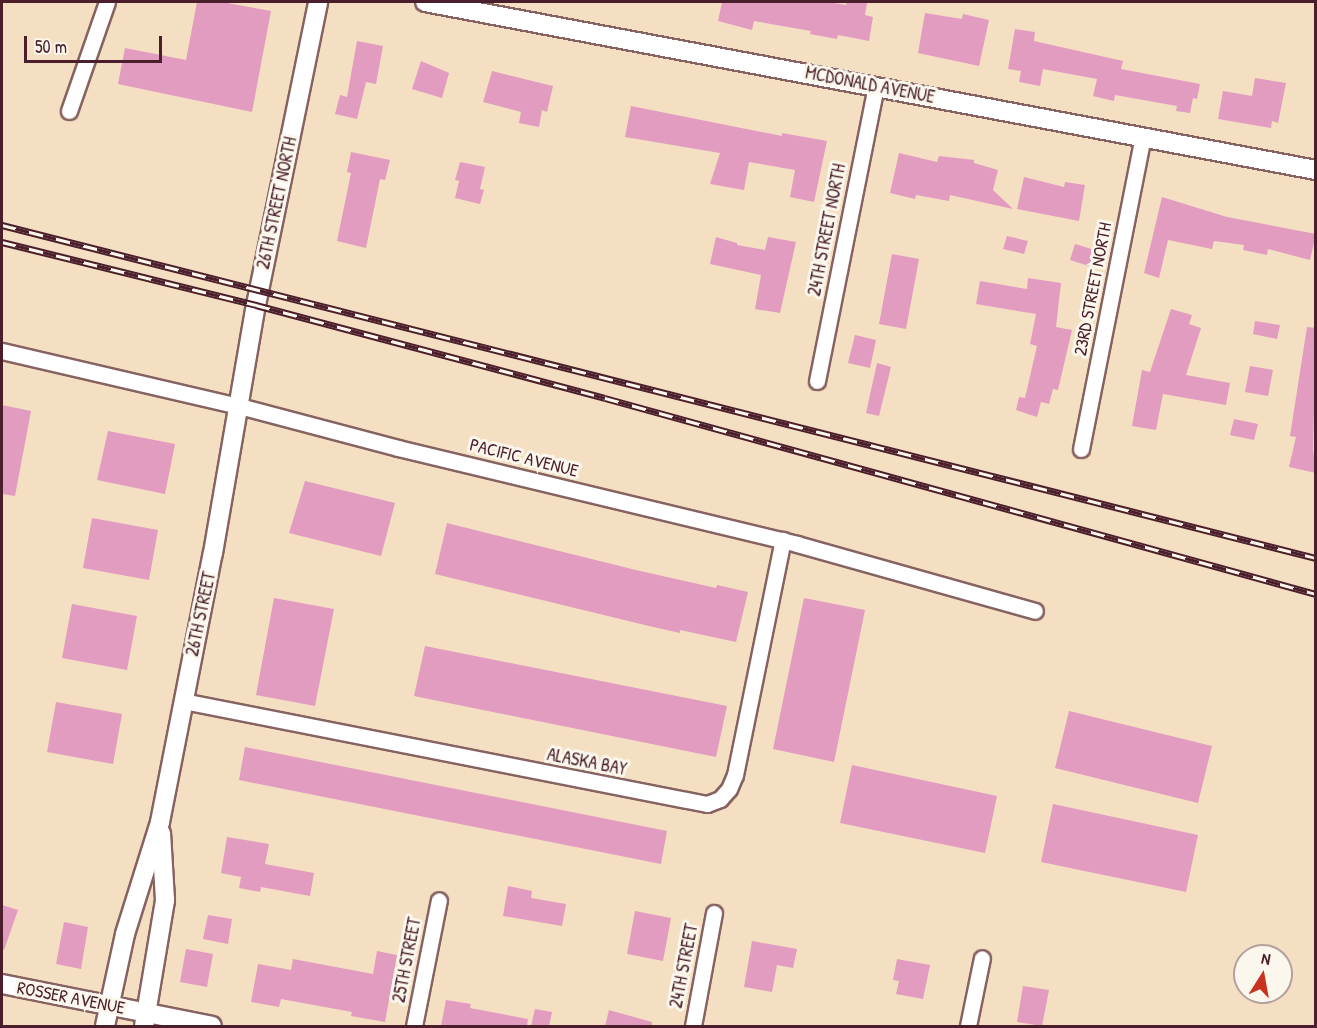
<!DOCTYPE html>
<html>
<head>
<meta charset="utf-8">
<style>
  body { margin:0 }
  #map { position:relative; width:1317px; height:1028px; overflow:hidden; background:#f4dfc3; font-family:"Patrick Hand",sans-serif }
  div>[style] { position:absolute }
  .building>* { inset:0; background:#e29cc0 }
  .roads { filter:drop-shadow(2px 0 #866260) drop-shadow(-2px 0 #866260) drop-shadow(0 2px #866260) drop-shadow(0 -2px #866260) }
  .minor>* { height:15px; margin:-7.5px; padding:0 7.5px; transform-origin:7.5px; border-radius:7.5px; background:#fff }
  .tertiary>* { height:18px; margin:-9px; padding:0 9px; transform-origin:9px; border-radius:9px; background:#fff }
  .rail>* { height:7px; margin-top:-3.5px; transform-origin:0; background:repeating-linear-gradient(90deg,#fbf7ec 0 14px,#4a1f2b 0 28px); box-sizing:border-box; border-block:2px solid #4a1f2b }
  span { translate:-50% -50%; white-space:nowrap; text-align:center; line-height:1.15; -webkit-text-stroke:6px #fbf7ec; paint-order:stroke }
  .street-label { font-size:18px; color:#4a1f2b }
  .frame { position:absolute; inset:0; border:3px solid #4a1f2b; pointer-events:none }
  .north { position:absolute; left:1233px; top:944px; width:60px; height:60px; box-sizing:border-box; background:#fbf7ec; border:2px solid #b4a19f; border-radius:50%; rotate:11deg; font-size:16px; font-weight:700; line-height:24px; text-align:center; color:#4a1f2b }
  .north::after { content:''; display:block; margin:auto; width:21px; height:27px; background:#c8321e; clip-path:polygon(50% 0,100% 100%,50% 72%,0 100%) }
  .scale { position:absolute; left:24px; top:36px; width:138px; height:27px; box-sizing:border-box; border:3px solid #4a1f2b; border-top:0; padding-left:8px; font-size:18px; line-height:21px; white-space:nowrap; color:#4a1f2b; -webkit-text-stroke:4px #fbf7ec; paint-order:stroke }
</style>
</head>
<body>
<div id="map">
  <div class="building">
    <div style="clip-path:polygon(197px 2px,222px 2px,271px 11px,252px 112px,118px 84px,125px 48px,186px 60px)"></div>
    <div style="clip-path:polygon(722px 2px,828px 2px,846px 5px,847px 2px,859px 2px,867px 3px,865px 15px,873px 17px,869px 41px,838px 35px,837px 39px,810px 34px,811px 31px,754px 21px,752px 30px,718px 21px)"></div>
    <div style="clip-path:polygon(925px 13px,962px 19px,963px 14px,989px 20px,979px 66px,918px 53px)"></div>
    <div style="clip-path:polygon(1015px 29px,1035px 32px,1034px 41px,1123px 61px,1121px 69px,1200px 84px,1197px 99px,1193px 98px,1190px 113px,1176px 111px,1177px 106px,1115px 95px,1114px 101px,1093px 96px,1097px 79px,1043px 69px,1040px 86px,1019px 82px,1021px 71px,1008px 69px)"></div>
    <div style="clip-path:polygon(357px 41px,383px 46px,376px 84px,366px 82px,357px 119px,335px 114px,340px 95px,347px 97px)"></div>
    <div style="clip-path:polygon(421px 61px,449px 73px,442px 98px,412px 89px)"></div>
    <div style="clip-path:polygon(492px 71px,553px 86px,547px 112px,542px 110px,539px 127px,519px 123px,521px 112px,483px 102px)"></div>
    <div style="clip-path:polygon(1255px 78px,1286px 83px,1278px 123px,1272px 121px,1271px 128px,1218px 119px,1223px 91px,1252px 96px)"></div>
    <div style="clip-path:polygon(631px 106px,782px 136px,782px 133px,827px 141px,814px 202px,790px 197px,795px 170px,749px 162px,744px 190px,710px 184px,720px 153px,625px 137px)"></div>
    <div style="clip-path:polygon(351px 152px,390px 160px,385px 180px,380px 179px,366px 248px,337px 241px,351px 173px,347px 172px)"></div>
    <div style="clip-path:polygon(899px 153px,937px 162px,939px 156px,974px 160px,974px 163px,998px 170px,993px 190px,1013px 209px,950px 195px,949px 201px,916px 195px,915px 199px,890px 193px)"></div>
    <div style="clip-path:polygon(460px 162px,485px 167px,480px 189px,484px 190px,480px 204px,455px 198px,459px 181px,455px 180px)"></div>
    <div style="clip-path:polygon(1024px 177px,1064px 187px,1065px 182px,1085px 185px,1079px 221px,1017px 209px)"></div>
    <div style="clip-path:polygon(1162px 197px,1227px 217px,1316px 234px,1310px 260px,1268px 249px,1267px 255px,1243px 250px,1244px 245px,1214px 241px,1212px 249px,1168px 240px,1159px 278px,1144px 273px)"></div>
    <div style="clip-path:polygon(1007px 236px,1028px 241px,1024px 254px,1003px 249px)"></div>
    <div style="clip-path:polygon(716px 237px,737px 243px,737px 245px,765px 250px,768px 237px,796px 242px,780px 313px,755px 309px,761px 275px,710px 264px)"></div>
    <div style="clip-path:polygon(1075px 244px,1095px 250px,1089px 266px,1070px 260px)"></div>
    <div style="clip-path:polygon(892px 254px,919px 259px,906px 329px,879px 324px)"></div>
    <div style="clip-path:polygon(1028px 278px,1061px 283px,1056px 327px,1072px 330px,1058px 390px,1053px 389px,1049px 404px,1041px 402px,1037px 417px,1016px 410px,1019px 397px,1025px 398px,1037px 346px,1030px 344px,1036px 314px,976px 304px,980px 281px,1027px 289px)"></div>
    <div style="clip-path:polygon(1171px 309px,1192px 315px,1189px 324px,1201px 328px,1186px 375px,1230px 383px,1226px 405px,1163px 394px,1156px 430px,1132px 426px,1142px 370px,1150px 372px)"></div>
    <div style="clip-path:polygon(1255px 321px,1280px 325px,1277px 339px,1253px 334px)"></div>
    <div style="clip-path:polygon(1307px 327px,1316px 328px,1313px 449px,1316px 473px,1289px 467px,1296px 437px,1290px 436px)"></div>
    <div style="clip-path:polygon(855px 335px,876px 340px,870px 368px,848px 363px)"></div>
    <div style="clip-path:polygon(877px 363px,891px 367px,879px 416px,866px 413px)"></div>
    <div style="clip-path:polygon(1250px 366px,1273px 370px,1268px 396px,1245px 392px)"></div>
    <div style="clip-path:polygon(2px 405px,31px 411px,15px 496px,2px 494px)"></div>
    <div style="clip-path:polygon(1234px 419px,1258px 424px,1254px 440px,1230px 435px)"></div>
    <div style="clip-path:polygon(108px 431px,175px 444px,165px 494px,97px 480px)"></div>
    <div style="clip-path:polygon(305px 481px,395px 503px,381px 556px,289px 533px)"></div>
    <div style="clip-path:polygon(92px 518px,158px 530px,149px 580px,83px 568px)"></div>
    <div style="clip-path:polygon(447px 523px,636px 570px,716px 588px,717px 585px,748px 592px,736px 642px,680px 630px,680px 633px,649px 626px,435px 574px)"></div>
    <div style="clip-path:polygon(274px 598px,334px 609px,315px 706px,256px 695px)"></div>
    <div style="clip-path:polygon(804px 598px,865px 610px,834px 762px,773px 749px)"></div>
    <div style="clip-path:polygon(72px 604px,137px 616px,127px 670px,62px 658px)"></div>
    <div style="clip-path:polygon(425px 646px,727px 706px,716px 757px,414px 696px)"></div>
    <div style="clip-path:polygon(56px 702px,122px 714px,113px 764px,47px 752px)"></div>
    <div style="clip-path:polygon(1069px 711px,1212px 746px,1198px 803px,1055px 768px)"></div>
    <div style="clip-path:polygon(245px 747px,667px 831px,661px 864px,239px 780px)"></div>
    <div style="clip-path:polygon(852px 765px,997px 796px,985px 853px,840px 823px)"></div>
    <div style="clip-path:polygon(1053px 804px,1198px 835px,1186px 892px,1041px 862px)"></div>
    <div style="clip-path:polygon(227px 837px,269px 844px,265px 864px,314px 873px,310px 896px,261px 887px,260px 892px,239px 888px,241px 877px,221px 873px)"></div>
    <div style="clip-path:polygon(508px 886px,532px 891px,531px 898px,566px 904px,562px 926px,503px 916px)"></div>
    <div style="clip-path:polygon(2px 905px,18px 910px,4px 950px,2px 949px)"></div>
    <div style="clip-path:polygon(635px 911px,671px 918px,663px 961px,627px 954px)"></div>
    <div style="clip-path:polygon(208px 915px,232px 919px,228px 944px,203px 939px)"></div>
    <div style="clip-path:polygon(64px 922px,88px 927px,81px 969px,56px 964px)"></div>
    <div style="clip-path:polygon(752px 941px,797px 949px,793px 968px,777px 965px,772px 992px,744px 987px)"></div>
    <div style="clip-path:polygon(186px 949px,213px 954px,207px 987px,180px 982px)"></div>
    <div style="clip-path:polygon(377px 951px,397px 955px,385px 1022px,351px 1016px,352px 1012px,281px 999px,279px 1007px,251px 1002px,258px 964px,291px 970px,293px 959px,373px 974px)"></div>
    <div style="clip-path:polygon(897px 959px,930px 965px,923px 999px,896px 994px,899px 981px,893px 980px)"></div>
    <div style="clip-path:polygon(1023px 986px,1049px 990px,1042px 1026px,1017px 1022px)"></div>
    <div style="clip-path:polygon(446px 1000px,471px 1004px,470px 1008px,528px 1019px,527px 1026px,441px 1026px)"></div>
    <div style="clip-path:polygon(535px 1009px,552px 1012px,549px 1026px,531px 1026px)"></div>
    <div style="clip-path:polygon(609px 1010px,652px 1022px,652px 1026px,605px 1026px)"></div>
  </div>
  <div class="roads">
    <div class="minor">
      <div style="left:69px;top:111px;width:115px;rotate:-70.8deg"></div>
      <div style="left:2px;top:351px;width:243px;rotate:13.1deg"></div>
      <div style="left:239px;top:406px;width:164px;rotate:14.8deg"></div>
      <div style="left:398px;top:448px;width:410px;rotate:13.5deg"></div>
      <div style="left:797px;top:544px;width:247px;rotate:15.7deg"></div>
      <div style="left:817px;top:381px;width:301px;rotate:-78.7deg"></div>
      <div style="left:1081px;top:449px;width:318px;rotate:-78.8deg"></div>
      <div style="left:183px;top:701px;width:534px;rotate:11.12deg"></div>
      <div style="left:707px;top:804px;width:14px;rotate:-21deg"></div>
      <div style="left:720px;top:799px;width:13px;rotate:-48deg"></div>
      <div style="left:729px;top:789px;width:15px;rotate:-67deg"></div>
      <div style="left:735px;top:775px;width:240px;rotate:-78.5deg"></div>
      <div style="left:414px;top:1026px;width:128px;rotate:-78.8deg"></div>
      <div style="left:693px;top:1026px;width:115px;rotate:-79.5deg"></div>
      <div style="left:968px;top:1026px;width:69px;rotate:-78.4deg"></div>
    </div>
    <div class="tertiary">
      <div style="left:425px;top:2px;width:907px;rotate:10.68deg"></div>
      <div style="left:2px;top:984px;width:214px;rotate:11.3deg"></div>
      <div style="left:105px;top:1026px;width:94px;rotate:-77.7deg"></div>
      <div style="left:125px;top:934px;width:117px;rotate:-72.6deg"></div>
      <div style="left:160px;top:822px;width:274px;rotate:-78.9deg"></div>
      <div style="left:213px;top:553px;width:252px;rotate:-80.2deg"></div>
      <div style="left:256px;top:305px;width:309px;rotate:-78.4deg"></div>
      <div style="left:144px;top:1026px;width:128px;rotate:-80.5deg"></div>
      <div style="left:165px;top:900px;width:67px;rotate:-93.4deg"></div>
    </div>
  </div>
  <div class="rail">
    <div style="left:2px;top:225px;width:1356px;rotate:14.22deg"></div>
    <div style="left:2px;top:242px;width:262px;rotate:13.9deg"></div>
    <div style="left:256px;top:305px;width:361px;rotate:14.9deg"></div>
    <div style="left:605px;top:398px;width:738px;rotate:15.41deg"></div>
  </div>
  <div class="street-label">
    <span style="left:870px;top:85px;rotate:11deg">MCDONALD AVENUE</span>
    <span style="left:277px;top:203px;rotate:-78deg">26TH STREET NORTH</span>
    <span style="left:827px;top:230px;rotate:-79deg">24TH STREET NORTH</span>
    <span style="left:1093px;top:289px;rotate:-79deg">23RD STREET NORTH</span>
    <span style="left:524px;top:458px;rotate:14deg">PACIFIC AVENUE</span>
    <span style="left:201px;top:614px;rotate:-78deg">26TH STREET</span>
    <span style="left:587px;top:762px;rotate:11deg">ALASKA BAY</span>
    <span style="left:407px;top:960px;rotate:-79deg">25TH STREET</span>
    <span style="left:684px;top:966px;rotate:-79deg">24TH STREET</span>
    <span style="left:71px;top:998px;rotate:11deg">ROSSER AVENUE</span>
  </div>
  <div class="frame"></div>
  <div class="north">N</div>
  <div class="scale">50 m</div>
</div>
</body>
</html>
